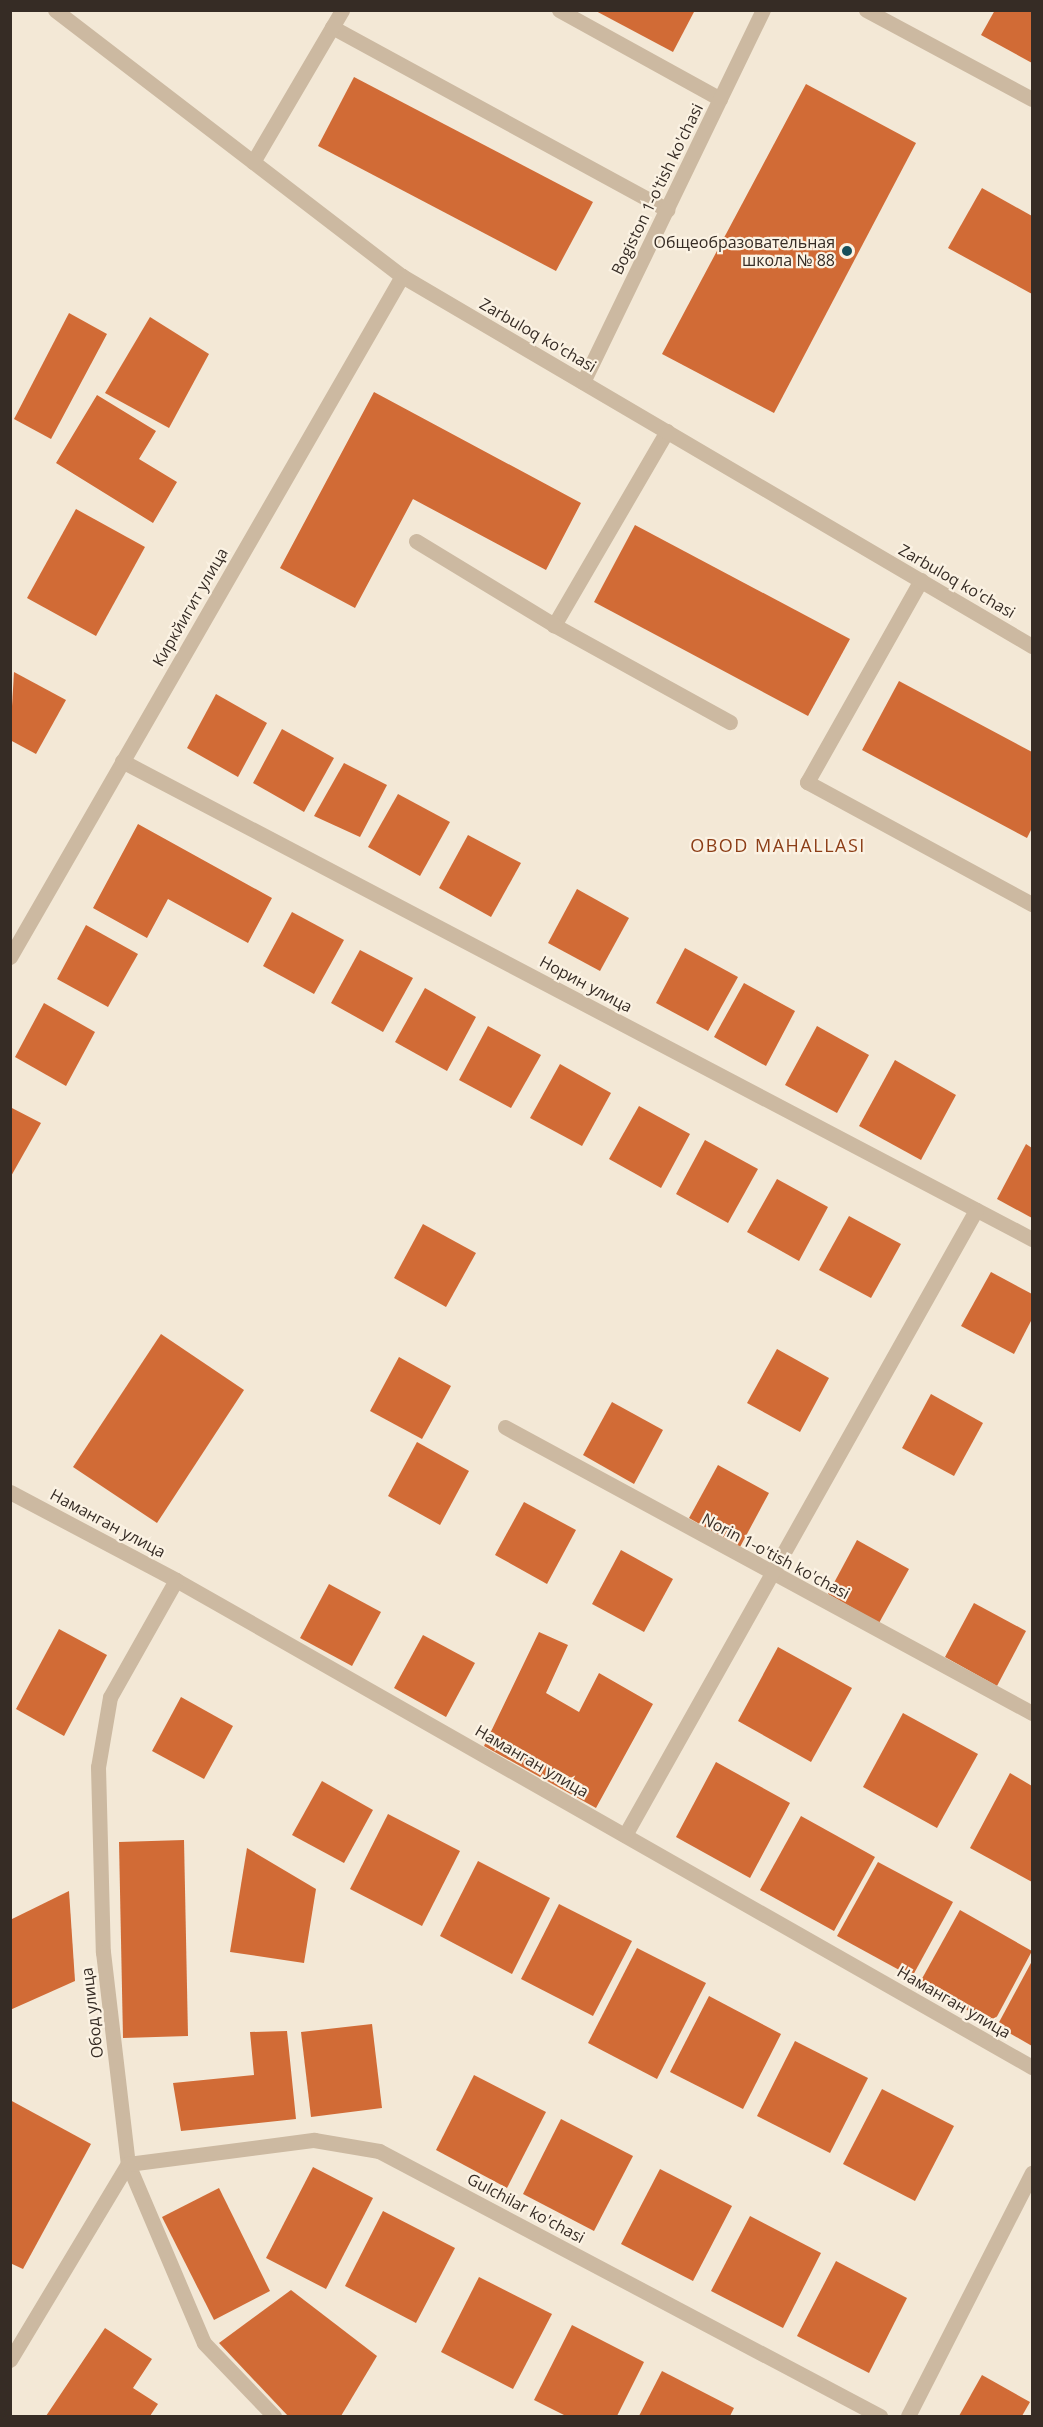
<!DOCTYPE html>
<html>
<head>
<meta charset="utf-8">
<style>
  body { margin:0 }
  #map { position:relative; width:1043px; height:2427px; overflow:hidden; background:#f3e8d6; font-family:"Open Sans",sans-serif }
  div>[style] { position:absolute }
  .building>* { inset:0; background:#d16b36 }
  .service>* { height:15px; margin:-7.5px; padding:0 7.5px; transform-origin:7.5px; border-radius:7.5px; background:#ccb9a1 }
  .minor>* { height:15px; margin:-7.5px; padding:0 7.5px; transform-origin:7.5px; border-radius:7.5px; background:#ccb9a1 }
  .dots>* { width:16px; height:16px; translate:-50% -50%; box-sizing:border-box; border:3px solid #fbf2e3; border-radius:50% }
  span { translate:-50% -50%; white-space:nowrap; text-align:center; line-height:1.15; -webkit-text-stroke:4.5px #fbf2e3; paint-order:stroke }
  .street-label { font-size:16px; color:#362c25 }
  .poi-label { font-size:16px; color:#362c25 }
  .right { translate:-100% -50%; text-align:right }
  .neighbourhood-label { font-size:18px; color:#8c3e17; letter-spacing:1.5px }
  .frame { position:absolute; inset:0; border:12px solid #362c25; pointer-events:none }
</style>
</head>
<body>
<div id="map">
  <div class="building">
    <div style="clip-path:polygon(594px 10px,695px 10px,673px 52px)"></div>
    <div style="clip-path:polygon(995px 10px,1032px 10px,1032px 63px,981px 35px)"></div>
    <div style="clip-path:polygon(354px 77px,593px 202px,556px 271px,318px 146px)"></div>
    <div style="clip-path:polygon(806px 84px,916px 143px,774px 413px,662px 354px)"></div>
    <div style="clip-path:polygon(982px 188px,1032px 216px,1032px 294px,948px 248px)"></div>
    <div style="clip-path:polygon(69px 313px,107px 334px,51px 439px,14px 419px)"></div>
    <div style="clip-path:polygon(150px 317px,209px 354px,169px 428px,105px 393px)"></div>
    <div style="clip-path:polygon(374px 392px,581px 503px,546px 570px,413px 499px,355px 608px,280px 568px)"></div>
    <div style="clip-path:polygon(97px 395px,156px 431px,139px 459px,177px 482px,153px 523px,56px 463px)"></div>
    <div style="clip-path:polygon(76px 509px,145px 547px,96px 636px,27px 598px)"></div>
    <div style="clip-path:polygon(635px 525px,850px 639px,808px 716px,594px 602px)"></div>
    <div style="clip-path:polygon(14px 672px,66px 700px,36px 754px,10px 740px)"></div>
    <div style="clip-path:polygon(899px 681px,1032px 752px,1032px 828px,1027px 838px,862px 750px)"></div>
    <div style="clip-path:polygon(216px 694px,267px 723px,238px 777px,187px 748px)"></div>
    <div style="clip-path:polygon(282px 729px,334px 758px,304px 812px,253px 783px)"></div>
    <div style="clip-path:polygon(344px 763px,387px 785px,360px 837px,314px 816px)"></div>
    <div style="clip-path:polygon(398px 794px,450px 822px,420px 876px,368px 847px)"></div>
    <div style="clip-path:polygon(138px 824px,272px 898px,248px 943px,168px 899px,147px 938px,93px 908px)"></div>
    <div style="clip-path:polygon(468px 835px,521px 863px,491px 917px,439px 888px)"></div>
    <div style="clip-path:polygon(577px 889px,629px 918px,600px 971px,548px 943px)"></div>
    <div style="clip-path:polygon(292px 912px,344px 940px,314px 994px,263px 966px)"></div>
    <div style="clip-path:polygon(86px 925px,138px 954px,108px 1007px,57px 979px)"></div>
    <div style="clip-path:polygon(685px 948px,738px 977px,708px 1031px,656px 1003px)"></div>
    <div style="clip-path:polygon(360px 950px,413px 978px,383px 1032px,331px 1003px)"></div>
    <div style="clip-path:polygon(744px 983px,795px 1011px,766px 1066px,714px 1037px)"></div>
    <div style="clip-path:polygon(425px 988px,476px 1017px,447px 1071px,395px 1042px)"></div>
    <div style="clip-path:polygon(44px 1003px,95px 1032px,66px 1086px,15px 1057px)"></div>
    <div style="clip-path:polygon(488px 1026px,541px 1055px,511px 1108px,459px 1080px)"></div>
    <div style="clip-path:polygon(817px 1026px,869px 1055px,837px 1113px,785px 1085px)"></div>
    <div style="clip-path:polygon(895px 1060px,956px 1095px,921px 1160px,859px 1126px)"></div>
    <div style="clip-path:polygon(560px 1064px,611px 1093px,582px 1146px,530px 1118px)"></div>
    <div style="clip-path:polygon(639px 1106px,690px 1134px,661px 1188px,609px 1159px)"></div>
    <div style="clip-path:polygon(10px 1107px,41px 1123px,10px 1178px)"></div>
    <div style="clip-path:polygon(705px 1140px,758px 1169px,728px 1223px,676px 1194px)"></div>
    <div style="clip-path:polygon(1026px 1144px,1032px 1148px,1032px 1218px,997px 1199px)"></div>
    <div style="clip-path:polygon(777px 1179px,828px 1207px,799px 1261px,747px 1232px)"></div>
    <div style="clip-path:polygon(849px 1216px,901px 1244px,871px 1298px,819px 1270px)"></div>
    <div style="clip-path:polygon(423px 1224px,476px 1253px,446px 1307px,394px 1278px)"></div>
    <div style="clip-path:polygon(991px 1272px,1032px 1294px,1032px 1319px,1014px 1354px,961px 1326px)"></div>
    <div style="clip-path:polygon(161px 1334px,244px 1390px,157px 1523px,73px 1467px)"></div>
    <div style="clip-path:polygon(777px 1349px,829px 1378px,800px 1432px,747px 1403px)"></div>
    <div style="clip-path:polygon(399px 1357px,451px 1386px,422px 1439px,370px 1411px)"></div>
    <div style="clip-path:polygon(931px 1394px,983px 1423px,954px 1476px,902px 1448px)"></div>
    <div style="clip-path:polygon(612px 1402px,663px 1430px,634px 1484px,583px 1455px)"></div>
    <div style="clip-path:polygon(417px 1442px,469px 1471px,440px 1525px,388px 1496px)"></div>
    <div style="clip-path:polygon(718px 1465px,769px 1493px,740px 1547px,689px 1518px)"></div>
    <div style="clip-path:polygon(524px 1502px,576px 1530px,547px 1584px,495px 1555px)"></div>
    <div style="clip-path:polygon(857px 1540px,909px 1569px,879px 1623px,828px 1594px)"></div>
    <div style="clip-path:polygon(621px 1550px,673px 1579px,644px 1632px,592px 1604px)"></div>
    <div style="clip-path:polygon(329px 1584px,381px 1612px,352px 1666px,300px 1638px)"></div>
    <div style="clip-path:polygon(974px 1603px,1026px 1631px,997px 1686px,945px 1657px)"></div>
    <div style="clip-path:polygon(59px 1629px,107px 1655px,64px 1736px,16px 1709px)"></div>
    <div style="clip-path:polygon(539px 1632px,568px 1645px,546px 1693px,579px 1712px,599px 1673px,653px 1704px,596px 1808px,484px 1746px)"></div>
    <div style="clip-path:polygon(423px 1635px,475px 1663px,446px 1717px,394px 1688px)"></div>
    <div style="clip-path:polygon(778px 1647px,852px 1688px,811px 1762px,738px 1721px)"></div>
    <div style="clip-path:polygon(181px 1697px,233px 1726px,204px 1779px,152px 1751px)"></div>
    <div style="clip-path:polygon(903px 1713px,978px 1754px,937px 1828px,863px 1787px)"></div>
    <div style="clip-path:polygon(716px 1762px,790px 1803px,750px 1878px,676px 1837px)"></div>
    <div style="clip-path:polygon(1010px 1773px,1032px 1786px,1032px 1882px,970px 1848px)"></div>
    <div style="clip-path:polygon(322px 1781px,373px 1810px,344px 1863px,292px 1835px)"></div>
    <div style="clip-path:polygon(388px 1814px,460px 1851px,422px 1926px,350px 1889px)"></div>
    <div style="clip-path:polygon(801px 1816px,875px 1857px,834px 1931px,760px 1890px)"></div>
    <div style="clip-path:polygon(184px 1840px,188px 2036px,123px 2038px,119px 1842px)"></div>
    <div style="clip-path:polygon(247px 1848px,316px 1889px,304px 1963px,230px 1952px)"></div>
    <div style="clip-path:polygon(478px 1861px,550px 1898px,512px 1974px,440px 1936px)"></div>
    <div style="clip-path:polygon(878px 1862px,953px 1902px,912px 1977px,837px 1936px)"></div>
    <div style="clip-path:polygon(69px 1891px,75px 1981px,10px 2010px,10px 1920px)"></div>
    <div style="clip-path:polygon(559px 1904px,632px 1941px,593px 2016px,521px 1979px)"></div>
    <div style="clip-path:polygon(960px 1910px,1032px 1951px,993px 2024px,919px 1984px)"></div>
    <div style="clip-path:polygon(637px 1948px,706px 1983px,657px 2079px,588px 2043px)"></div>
    <div style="clip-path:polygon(1032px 1961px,1032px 2046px,997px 2026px)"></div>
    <div style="clip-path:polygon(709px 1996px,781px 2034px,743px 2109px,670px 2072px)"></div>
    <div style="clip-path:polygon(372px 2024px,382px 2108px,311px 2117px,301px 2032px)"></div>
    <div style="clip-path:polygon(287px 2031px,296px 2119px,181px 2131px,173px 2083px,254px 2075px,250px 2032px)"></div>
    <div style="clip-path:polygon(795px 2041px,868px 2078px,830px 2153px,757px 2116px)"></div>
    <div style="clip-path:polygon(474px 2075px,546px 2112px,507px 2188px,436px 2150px)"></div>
    <div style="clip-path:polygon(882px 2089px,954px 2126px,915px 2201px,843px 2164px)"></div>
    <div style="clip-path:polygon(10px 2100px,91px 2144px,23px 2269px,10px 2263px)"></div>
    <div style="clip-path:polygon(561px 2119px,633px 2156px,594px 2231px,523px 2194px)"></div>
    <div style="clip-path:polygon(313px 2167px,373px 2198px,326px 2289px,266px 2258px)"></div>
    <div style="clip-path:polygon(660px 2169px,732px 2206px,693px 2281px,621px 2244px)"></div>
    <div style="clip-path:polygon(219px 2188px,270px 2291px,214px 2320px,162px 2217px)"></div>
    <div style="clip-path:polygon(383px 2211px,455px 2248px,416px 2323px,345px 2286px)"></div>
    <div style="clip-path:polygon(750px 2216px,821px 2253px,783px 2328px,711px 2291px)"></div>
    <div style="clip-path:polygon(836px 2261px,907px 2298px,869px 2373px,797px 2336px)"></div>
    <div style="clip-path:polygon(479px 2277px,552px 2314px,513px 2389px,441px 2352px)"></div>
    <div style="clip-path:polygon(291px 2290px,377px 2356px,341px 2416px,288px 2416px,219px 2343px)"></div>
    <div style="clip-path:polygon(572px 2325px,644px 2362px,617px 2416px,566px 2416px,534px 2400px)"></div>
    <div style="clip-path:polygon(105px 2328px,152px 2359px,133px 2388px,158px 2404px,150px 2416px,46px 2416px)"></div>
    <div style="clip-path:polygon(662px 2371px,734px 2408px,730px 2416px,639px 2416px)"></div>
    <div style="clip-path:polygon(982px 2375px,1030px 2402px,1022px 2416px,959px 2416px)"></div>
  </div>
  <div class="service">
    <div style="left:559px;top:10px;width:184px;rotate:28.9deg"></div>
    <div style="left:332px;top:27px;width:382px;rotate:28.6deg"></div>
    <div style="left:253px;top:162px;width:176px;rotate:-59.6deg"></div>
    <div style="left:667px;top:431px;width:225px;rotate:120.2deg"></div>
    <div style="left:554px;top:625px;width:201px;rotate:28.9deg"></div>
    <div style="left:416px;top:541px;width:162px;rotate:31.3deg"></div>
    <div style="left:921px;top:580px;width:232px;rotate:119.4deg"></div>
    <div style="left:807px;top:782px;width:256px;rotate:28.5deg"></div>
  </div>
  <div class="minor">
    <div style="left:55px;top:10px;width:437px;rotate:37.5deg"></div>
    <div style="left:402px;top:276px;width:731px;rotate:30.43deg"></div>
    <div style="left:866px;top:10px;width:188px;rotate:28.2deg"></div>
    <div style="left:583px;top:382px;width:413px;rotate:-64.2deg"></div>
    <div style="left:122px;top:761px;width:1028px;rotate:27.71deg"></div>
    <div style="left:10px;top:957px;width:786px;rotate:-60.07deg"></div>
    <div style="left:505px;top:1427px;width:600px;rotate:28.49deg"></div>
    <div style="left:10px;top:1492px;width:188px;rotate:27.9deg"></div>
    <div style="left:176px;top:1580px;width:985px;rotate:29.64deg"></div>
    <div style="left:176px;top:1580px;width:134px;rotate:119.4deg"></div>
    <div style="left:110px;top:1697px;width:71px;rotate:99.7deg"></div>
    <div style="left:98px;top:1767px;width:185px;rotate:88.5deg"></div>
    <div style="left:103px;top:1952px;width:213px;rotate:83.3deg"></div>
    <div style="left:128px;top:2164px;width:194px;rotate:67deg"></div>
    <div style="left:204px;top:2343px;width:101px;rotate:46.2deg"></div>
    <div style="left:625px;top:1835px;width:717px;rotate:-60.68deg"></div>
    <div style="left:10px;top:2360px;width:229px;rotate:-59deg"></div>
    <div style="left:128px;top:2164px;width:188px;rotate:-7.4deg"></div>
    <div style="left:314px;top:2140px;width:66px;rotate:9.6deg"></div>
    <div style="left:379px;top:2151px;width:567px;rotate:27.88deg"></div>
    <div style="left:908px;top:2416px;width:273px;rotate:-63deg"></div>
  </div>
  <div class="dots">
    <div style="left:847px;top:251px;background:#174f5a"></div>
  </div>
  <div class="street-label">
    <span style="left:657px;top:189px;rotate:-64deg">Bogiston 1-o'tish ko'chasi</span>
    <span style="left:538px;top:335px;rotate:30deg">Zarbuloq ko'chasi</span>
    <span style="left:957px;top:581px;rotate:30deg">Zarbuloq ko'chasi</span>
    <span style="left:190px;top:607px;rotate:-60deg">Киркйигит улица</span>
    <span style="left:586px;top:984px;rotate:28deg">Норин улица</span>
    <span style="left:108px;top:1523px;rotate:28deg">Наманган улица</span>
    <span style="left:776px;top:1556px;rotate:28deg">Norin 1-o'tish ko'chasi</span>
    <span style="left:532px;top:1761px;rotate:30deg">Наманган улица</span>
    <span style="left:954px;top:2002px;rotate:30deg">Наманган улица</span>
    <span style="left:92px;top:2013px;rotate:-97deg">Обод улица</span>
    <span style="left:526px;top:2208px;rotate:28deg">Gulchilar ko'chasi</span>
  </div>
  <div class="poi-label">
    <span class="right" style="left:835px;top:251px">Общеобразовательная<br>школа № 88</span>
  </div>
  <div class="neighbourhood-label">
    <span style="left:778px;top:845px">OBOD MAHALLASI</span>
  </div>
  <div class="frame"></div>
</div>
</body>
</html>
